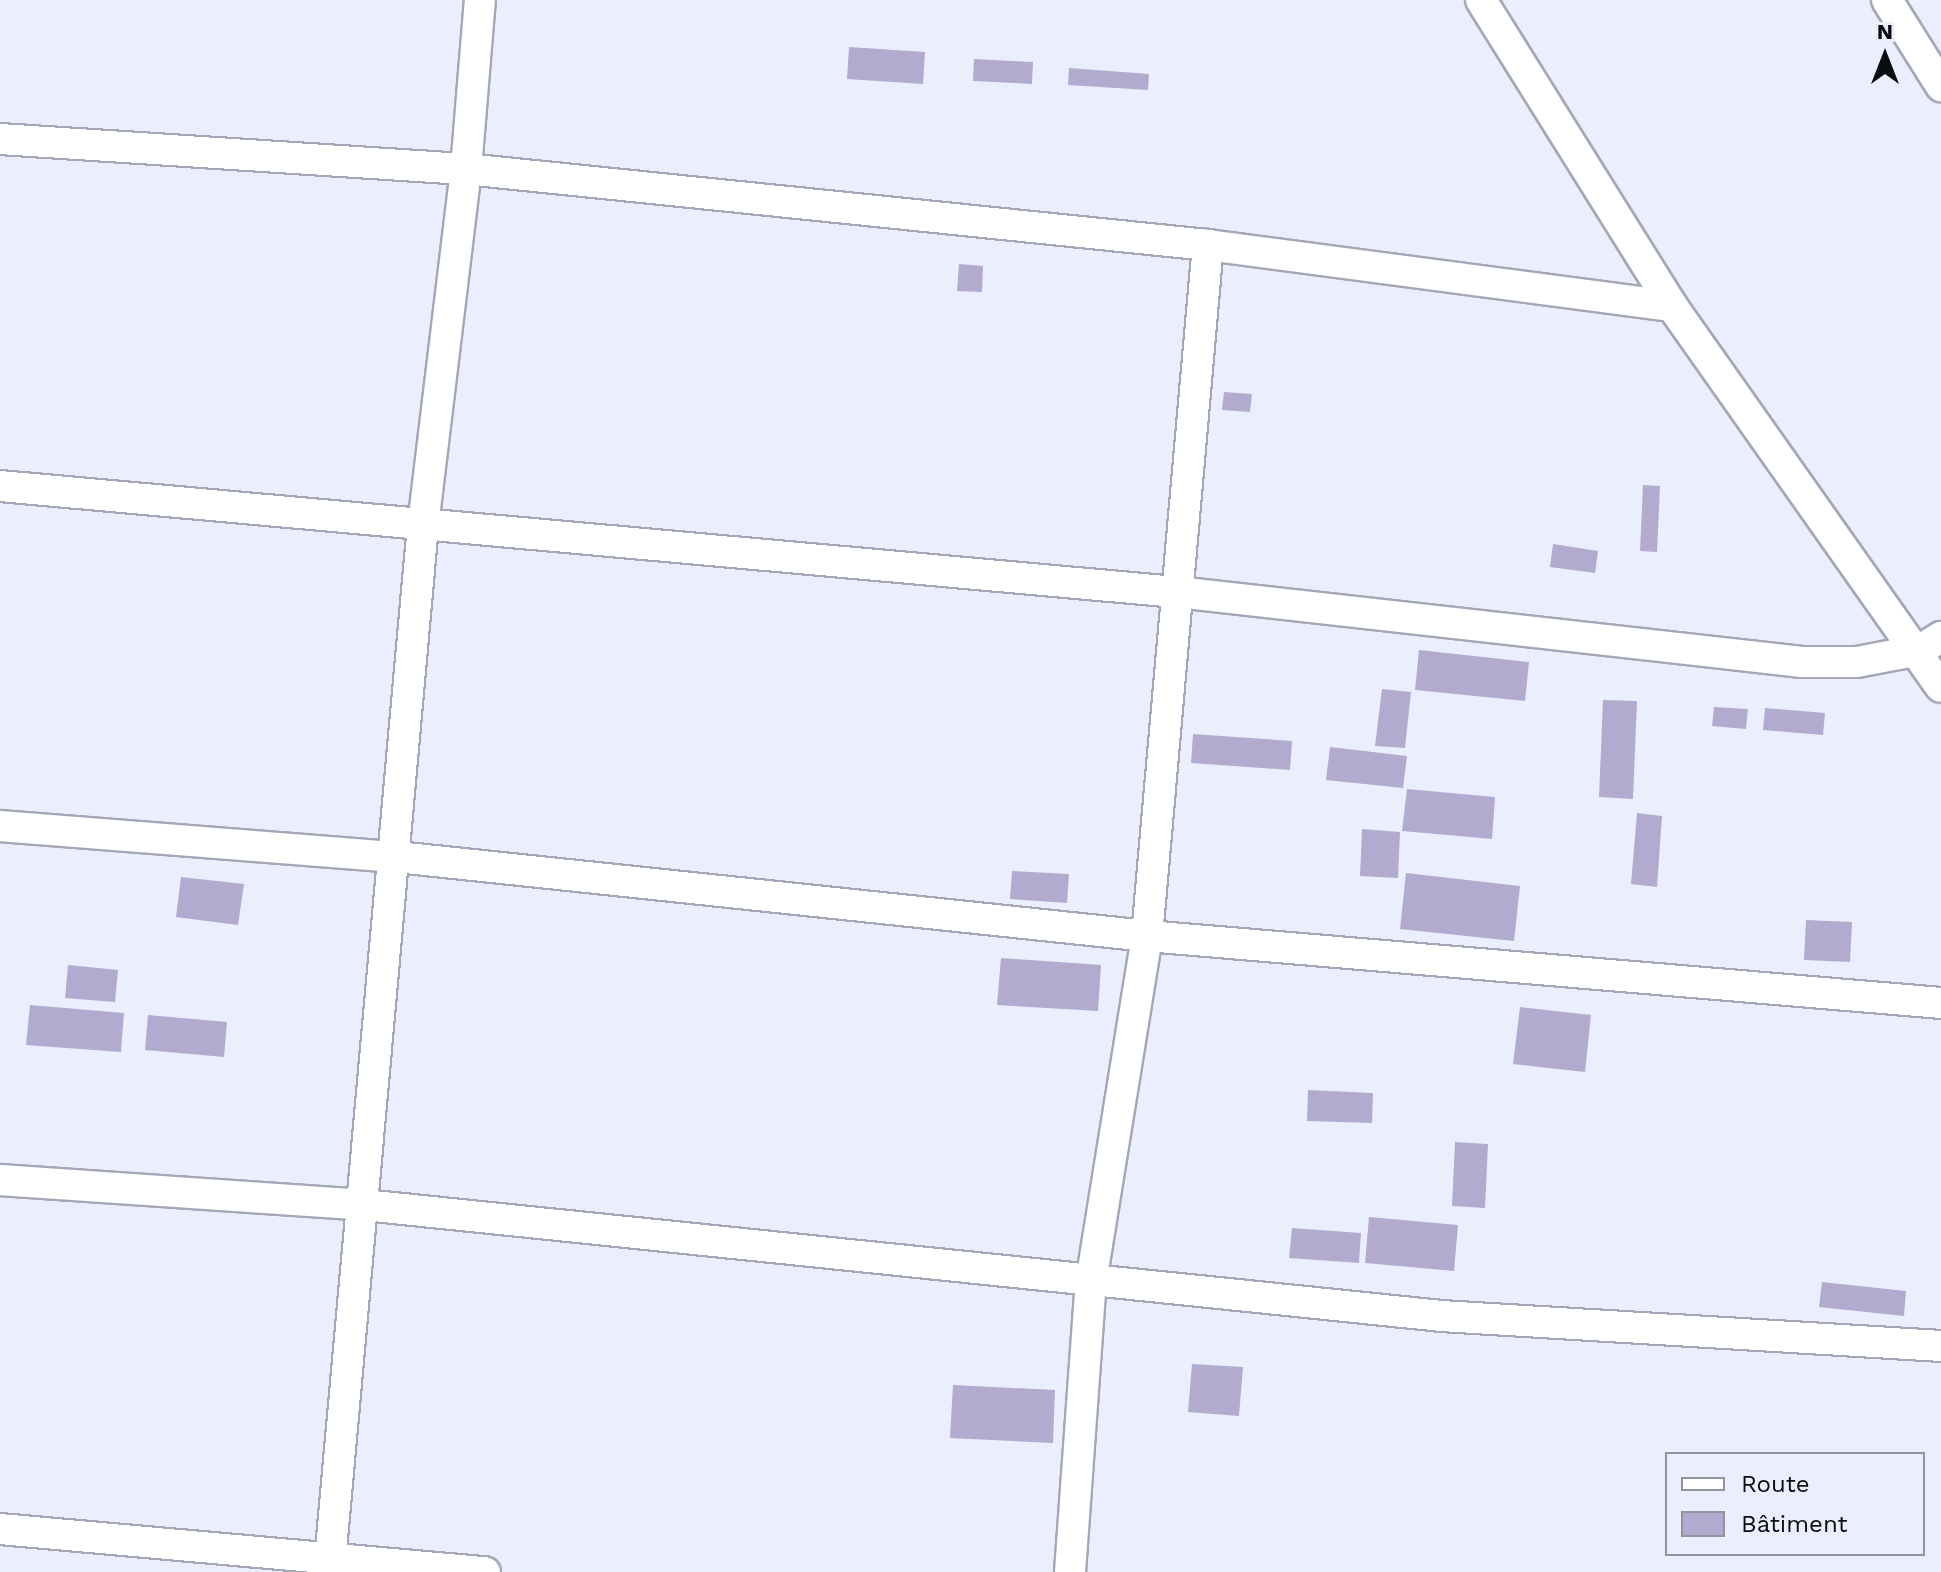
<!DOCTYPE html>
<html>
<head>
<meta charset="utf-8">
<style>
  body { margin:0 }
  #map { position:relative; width:1941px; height:1572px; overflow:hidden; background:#ebeffd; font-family:"Work Sans",sans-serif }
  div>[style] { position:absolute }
  .building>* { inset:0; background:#b3aad0 }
  .roads { filter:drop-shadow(2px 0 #a3a7b7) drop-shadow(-2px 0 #a3a7b7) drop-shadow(0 2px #a3a7b7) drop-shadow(0 -2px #a3a7b7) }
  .minor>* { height:30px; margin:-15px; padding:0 15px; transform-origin:15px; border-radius:15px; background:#fff }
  span { translate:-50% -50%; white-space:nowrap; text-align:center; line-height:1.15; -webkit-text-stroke:6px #ebeffd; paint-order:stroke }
  .legend { position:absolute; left:1665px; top:1452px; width:260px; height:104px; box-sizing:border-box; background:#ebeffd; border:2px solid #91949f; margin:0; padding:10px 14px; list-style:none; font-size:24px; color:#0a0c11 }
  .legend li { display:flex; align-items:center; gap:16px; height:40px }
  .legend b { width:40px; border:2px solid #91949f }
  .north { position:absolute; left:1845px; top:16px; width:80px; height:80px; -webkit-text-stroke:6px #ebeffd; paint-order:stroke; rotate:0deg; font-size:22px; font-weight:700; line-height:32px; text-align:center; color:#0a0c11 }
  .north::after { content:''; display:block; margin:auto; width:28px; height:36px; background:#0a0c11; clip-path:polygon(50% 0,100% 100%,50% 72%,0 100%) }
</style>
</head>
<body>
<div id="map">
  <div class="building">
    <div style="clip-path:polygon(849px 47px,925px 52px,923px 84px,847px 79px)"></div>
    <div style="clip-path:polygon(974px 59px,1033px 62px,1032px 84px,973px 81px)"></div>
    <div style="clip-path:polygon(1069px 68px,1149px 74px,1148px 90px,1068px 85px)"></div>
    <div style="clip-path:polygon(959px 264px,983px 266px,982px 292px,957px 291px)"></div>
    <div style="clip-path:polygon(1224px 392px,1252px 394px,1250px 412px,1222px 410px)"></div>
    <div style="clip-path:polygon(1643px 485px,1660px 486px,1657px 552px,1640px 551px)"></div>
    <div style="clip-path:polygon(1553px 544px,1598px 551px,1595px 573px,1550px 567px)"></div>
    <div style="clip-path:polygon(1419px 650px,1529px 662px,1525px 701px,1415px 690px)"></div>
    <div style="clip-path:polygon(1382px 689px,1411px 692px,1405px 748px,1375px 746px)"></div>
    <div style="clip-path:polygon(1603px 700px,1637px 701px,1633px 799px,1599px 797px)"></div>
    <div style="clip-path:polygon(1714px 707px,1748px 709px,1746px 729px,1712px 726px)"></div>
    <div style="clip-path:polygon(1765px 708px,1825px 713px,1823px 735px,1763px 730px)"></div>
    <div style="clip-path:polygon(1193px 734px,1292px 741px,1290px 770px,1191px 763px)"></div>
    <div style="clip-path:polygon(1330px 747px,1407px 756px,1403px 788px,1326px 780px)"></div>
    <div style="clip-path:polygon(1407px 789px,1495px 797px,1492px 839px,1402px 831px)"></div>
    <div style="clip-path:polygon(1637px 813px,1662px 816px,1657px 887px,1631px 884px)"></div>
    <div style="clip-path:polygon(1362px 829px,1400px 832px,1398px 878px,1360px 876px)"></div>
    <div style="clip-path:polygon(1012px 871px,1069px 874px,1067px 903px,1010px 899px)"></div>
    <div style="clip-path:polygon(1406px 873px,1520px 886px,1514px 941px,1400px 929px)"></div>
    <div style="clip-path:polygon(181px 877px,244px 884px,238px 925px,176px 917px)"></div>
    <div style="clip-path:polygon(1806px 920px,1852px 922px,1850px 962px,1804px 960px)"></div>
    <div style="clip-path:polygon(1001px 958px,1101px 965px,1098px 1011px,997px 1005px)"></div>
    <div style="clip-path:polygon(68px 965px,118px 970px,115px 1002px,65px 998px)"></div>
    <div style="clip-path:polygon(30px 1005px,124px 1013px,121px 1052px,26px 1045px)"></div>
    <div style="clip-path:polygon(1520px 1007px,1591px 1015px,1585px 1072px,1513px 1064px)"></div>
    <div style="clip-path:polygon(148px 1015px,227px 1022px,224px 1057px,145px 1050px)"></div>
    <div style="clip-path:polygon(1308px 1090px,1373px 1093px,1372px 1123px,1307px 1121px)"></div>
    <div style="clip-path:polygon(1455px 1142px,1488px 1144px,1485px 1208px,1452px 1206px)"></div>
    <div style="clip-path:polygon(1369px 1217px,1458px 1225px,1454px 1271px,1365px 1263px)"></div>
    <div style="clip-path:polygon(1292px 1228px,1361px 1233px,1359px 1263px,1289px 1258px)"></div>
    <div style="clip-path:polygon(1822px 1282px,1906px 1291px,1904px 1316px,1819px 1307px)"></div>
    <div style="clip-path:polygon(1192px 1364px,1243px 1367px,1239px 1416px,1188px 1412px)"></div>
    <div style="clip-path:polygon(953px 1385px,1055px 1390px,1053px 1443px,950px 1438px)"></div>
  </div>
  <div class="roads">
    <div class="minor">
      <div style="left:1481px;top:0;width:361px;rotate:58deg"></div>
      <div style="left:1672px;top:306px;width:466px;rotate:54.8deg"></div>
      <div style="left:1887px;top:0;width:102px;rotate:57.9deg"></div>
      <div style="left:0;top:139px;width:467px;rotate:3.7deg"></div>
      <div style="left:466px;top:169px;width:746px;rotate:5.85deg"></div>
      <div style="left:1208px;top:245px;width:468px;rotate:7.5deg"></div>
      <div style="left:0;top:486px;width:1182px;rotate:5.15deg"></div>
      <div style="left:1177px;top:592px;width:629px;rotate:6.39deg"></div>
      <div style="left:1802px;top:662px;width:55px"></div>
      <div style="left:1857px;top:662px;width:64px;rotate:-10.8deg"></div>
      <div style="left:1920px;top:650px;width:25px;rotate:-32deg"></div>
      <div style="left:0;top:826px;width:398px;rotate:4.5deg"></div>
      <div style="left:397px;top:857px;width:754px;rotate:6.01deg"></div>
      <div style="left:1147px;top:936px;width:797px;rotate:4.82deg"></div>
      <div style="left:0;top:1180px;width:365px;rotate:3.9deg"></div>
      <div style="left:364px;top:1205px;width:1083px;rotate:5.88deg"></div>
      <div style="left:1441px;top:1316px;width:501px;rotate:3.43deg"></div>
      <div style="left:0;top:1529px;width:487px;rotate:5.1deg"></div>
      <div style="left:329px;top:1572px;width:1051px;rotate:-84.87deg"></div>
      <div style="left:423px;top:525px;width:359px;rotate:-83.1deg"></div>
      <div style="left:466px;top:169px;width:170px;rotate:-85.3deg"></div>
      <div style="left:1070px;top:1572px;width:291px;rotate:-85.9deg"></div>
      <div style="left:1091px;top:1282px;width:351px;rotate:-80.8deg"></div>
      <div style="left:1147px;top:936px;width:694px;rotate:-84.96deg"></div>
    </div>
  </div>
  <ul class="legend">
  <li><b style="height:10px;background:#fff"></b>Route</li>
  <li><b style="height:22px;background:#b3aad0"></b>Bâtiment</li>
  </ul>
  <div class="north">N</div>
</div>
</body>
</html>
